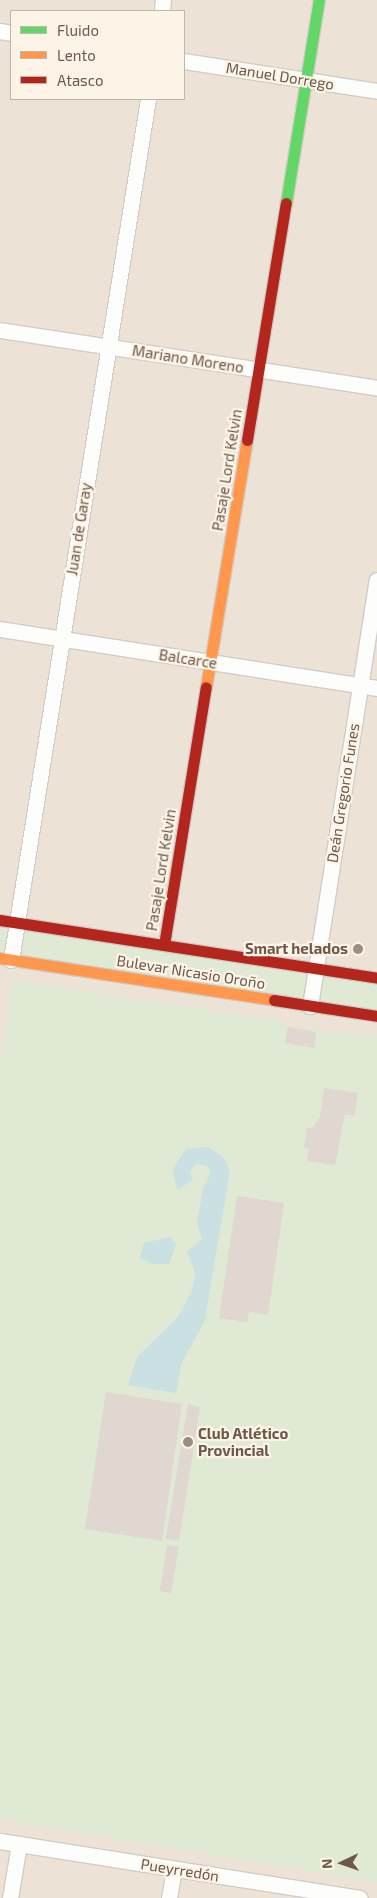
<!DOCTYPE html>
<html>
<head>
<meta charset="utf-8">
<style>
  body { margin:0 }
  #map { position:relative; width:377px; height:1898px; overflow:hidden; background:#f3efe7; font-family:"Exo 2",sans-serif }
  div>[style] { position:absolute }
  .residential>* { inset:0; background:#ece2d5 }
  .green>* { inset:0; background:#dfe9d3 }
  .water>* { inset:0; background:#cae0e2 }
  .building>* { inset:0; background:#dfd7d0 }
  .roads { filter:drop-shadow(1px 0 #d2ccc6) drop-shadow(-1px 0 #d2ccc6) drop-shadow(0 1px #d2ccc6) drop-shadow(0 -1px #d2ccc6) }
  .street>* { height:15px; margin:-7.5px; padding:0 7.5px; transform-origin:7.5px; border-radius:7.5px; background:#fdfdfb }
  .fast>* { height:11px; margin:-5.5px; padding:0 5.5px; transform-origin:5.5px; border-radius:5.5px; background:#63d668 }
  .slow>* { height:11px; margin:-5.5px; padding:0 5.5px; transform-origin:5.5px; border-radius:5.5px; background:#ff974d }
  .jam>* { height:11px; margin:-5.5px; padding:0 5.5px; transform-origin:5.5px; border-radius:5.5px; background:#b3261e }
  .dots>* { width:14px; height:14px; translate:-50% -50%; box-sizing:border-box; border:2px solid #fcf5e7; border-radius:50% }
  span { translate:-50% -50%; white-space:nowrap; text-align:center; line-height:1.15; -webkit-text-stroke:4.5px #fcf5e7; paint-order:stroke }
  .street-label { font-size:15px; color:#6d584b }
  .poi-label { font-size:15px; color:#6d584b; font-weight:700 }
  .right { translate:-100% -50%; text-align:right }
  .left { translate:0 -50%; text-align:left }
  .legend { position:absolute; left:10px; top:10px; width:175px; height:90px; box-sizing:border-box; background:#fcf5e7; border:1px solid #c3b6a9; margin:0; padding:6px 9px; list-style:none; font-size:15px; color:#6d584b }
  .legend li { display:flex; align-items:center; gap:10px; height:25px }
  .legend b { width:25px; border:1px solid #c3b6a9 }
  .north { position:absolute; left:317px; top:1838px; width:50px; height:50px; -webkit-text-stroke:4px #fcf5e7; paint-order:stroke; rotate:267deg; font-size:14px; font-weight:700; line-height:20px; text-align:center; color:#6d584b }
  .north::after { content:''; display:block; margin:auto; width:18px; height:22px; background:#6d584b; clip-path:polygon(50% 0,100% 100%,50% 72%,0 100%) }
</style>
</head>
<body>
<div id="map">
  <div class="residential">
    <div style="clip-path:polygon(evenodd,0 0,377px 0,377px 1898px,0 1898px,0 0,11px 11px,184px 11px,184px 99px,11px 99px,11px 11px)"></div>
  </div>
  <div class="green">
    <div style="clip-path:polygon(0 920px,377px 978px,377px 1016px,0 958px)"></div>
    <div style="clip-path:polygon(12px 980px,280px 1021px,288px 1027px,377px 1036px,377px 1882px,0 1819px,0 1065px)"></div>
  </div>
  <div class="water">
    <div style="clip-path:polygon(208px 1147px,223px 1157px,230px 1171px,205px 1320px,181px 1365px,176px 1393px,128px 1385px,137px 1357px,179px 1316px,192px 1291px,195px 1272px,187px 1252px,202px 1239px,197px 1224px,203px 1188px,211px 1172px,207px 1166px,196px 1164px,190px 1172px,193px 1180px,177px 1190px,173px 1169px,186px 1149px)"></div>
    <div style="clip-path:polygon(170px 1237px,176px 1245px,169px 1264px,152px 1264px,140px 1258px,144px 1243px)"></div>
  </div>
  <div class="building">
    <div style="clip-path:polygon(288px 1027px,316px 1032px,314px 1048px,285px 1043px)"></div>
    <div style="clip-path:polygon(324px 1088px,358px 1093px,354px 1116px,345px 1114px,335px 1165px,307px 1161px,309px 1148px,304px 1147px,307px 1128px,312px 1128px,320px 1117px)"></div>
    <div style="clip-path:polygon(237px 1196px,284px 1203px,268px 1315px,249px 1312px,247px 1322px,219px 1318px)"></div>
    <div style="clip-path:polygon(106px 1392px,182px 1404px,162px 1541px,85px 1529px)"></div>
    <div style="clip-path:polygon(188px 1404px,200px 1407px,179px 1541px,166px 1539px)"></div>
    <div style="clip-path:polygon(167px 1545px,179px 1547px,171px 1593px,160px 1591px)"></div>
  </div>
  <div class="roads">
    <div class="street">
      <div style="left:162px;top:11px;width:11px;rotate:-85deg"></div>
      <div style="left:0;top:31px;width:11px;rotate:10deg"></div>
      <div style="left:184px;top:61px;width:195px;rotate:8.8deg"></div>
      <div style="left:0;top:330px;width:381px;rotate:8.7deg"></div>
      <div style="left:0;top:629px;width:382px;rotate:8.9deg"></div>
      <div style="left:11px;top:960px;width:872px;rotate:-80.96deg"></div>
      <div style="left:310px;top:1006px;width:431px;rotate:-81.1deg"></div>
      <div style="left:0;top:1841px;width:364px;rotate:9deg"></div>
      <div style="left:10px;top:1898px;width:55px;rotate:-80.5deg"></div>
      <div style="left:169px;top:1898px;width:29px;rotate:-80deg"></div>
    </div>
    <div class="fast">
      <div style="left:286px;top:203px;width:206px;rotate:-80.8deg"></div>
    </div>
    <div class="slow">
      <div style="left:206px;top:687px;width:250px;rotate:-80.6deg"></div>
      <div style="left:0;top:958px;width:277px;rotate:8.7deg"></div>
    </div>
    <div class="jam">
      <div style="left:247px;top:440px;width:240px;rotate:-80.7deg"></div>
      <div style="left:0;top:920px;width:381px;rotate:8.7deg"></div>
      <div style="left:164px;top:945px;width:261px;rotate:-80.8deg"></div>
      <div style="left:274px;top:1000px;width:104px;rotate:8.8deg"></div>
    </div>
  </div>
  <div class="dots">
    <div style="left:358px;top:949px;background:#9c8d82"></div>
    <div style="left:188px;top:1442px;background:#9c8d82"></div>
  </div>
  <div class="street-label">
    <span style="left:280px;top:76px;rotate:9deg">Manuel Dorrego</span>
    <span style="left:188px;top:359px;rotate:9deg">Mariano Moreno</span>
    <span style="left:227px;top:470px;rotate:-81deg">Pasaje Lord Kelvin</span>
    <span style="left:79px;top:529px;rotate:-81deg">Juan de Garay</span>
    <span style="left:188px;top:659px;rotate:9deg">Balcarce</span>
    <span style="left:343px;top:793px;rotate:-81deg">Deán Gregorio Funes</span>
    <span style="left:161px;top:870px;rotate:-81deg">Pasaje Lord Kelvin</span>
    <span style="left:191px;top:972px;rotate:9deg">Bulevar Nicasio Oroño</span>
    <span style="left:180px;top:1870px;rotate:9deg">Pueyrredón</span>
  </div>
  <div class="poi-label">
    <span class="right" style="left:348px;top:949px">Smart helados</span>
    <span class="left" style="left:198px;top:1442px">Club Atlético<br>Provincial</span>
  </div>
  <ul class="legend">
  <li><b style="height:6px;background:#63d668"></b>Fluido</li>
  <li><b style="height:6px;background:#ff974d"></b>Lento</li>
  <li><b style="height:6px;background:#b3261e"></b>Atasco</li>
  </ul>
  <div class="north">N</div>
</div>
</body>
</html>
